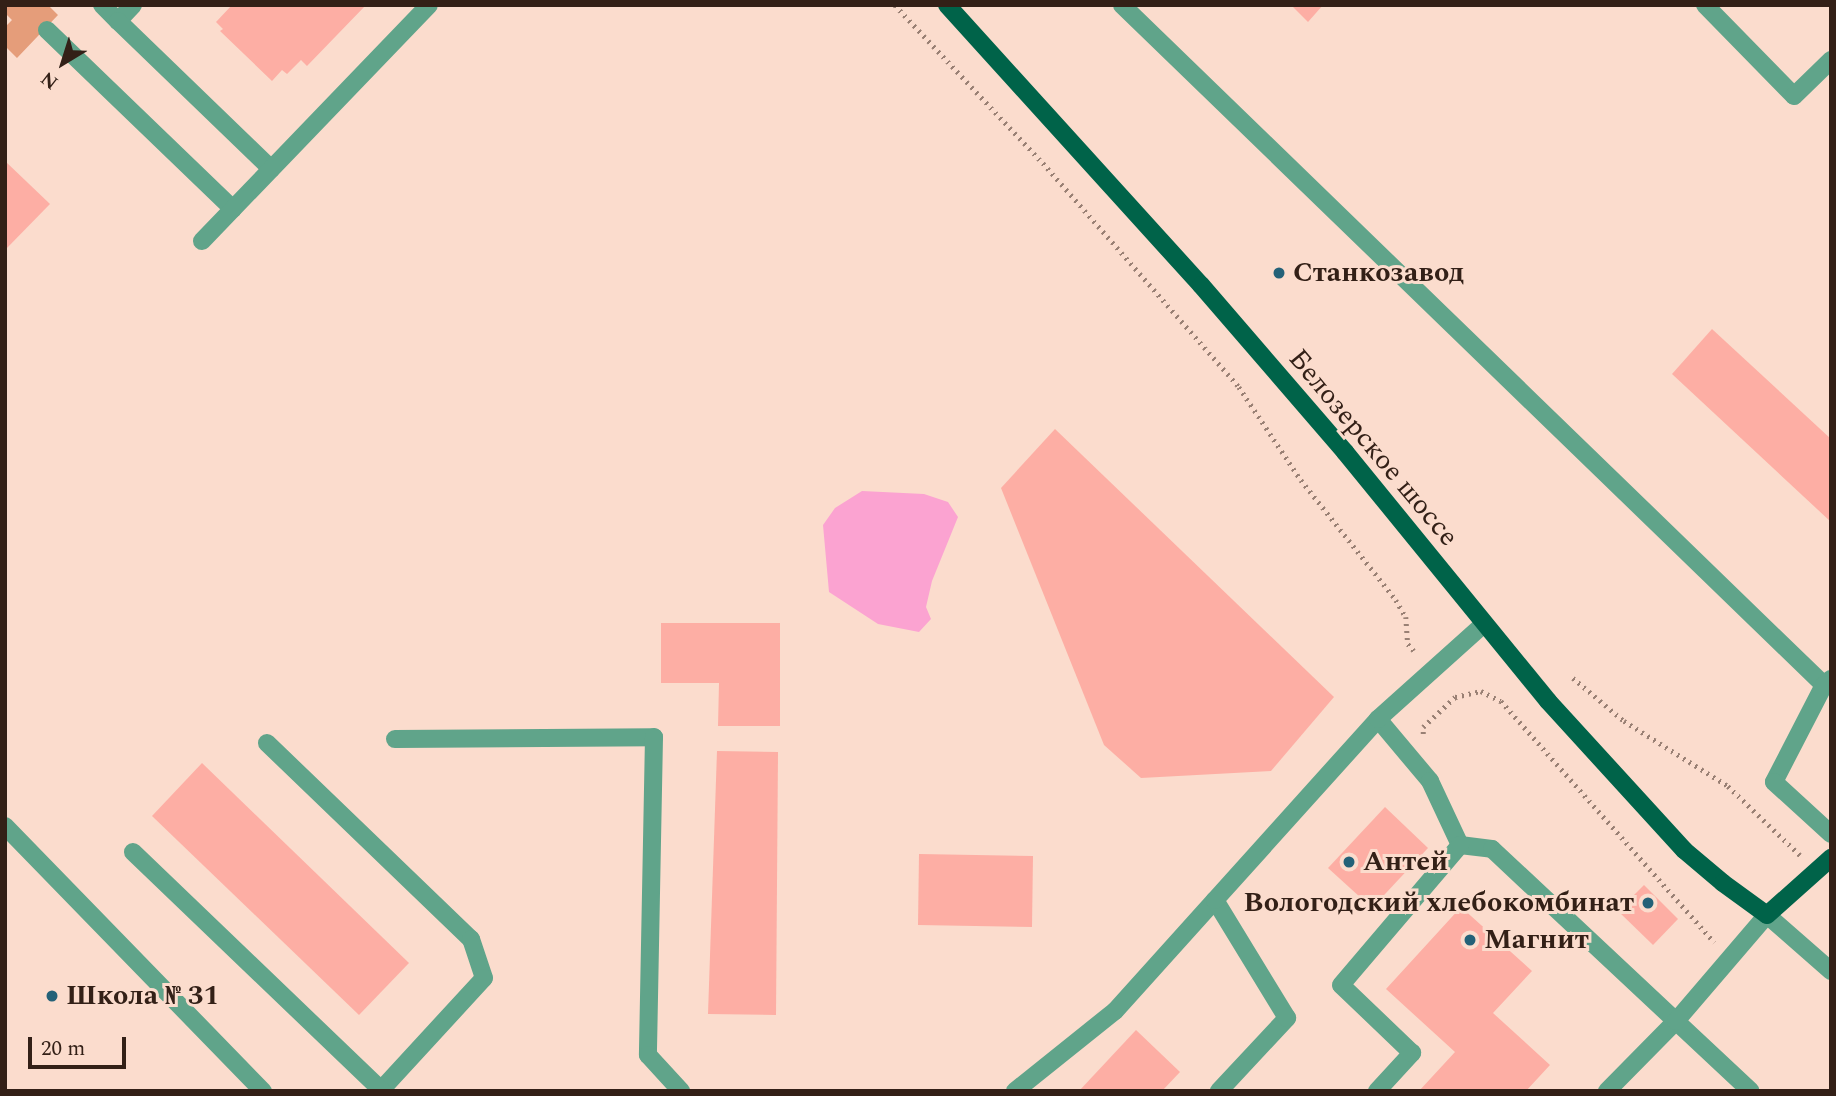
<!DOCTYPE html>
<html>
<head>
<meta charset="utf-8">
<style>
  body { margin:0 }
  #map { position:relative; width:1836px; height:1096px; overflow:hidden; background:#fbdccd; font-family:Spectral,serif }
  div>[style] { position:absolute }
  .green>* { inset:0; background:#e59d7a }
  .water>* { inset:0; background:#fba3d1 }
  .building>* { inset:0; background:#fdaea4 }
  .path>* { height:4.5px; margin-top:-2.25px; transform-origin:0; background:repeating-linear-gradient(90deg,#998074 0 2px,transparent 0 7px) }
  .minor>* { height:18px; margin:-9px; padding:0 9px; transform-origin:9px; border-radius:9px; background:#60a48a }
  .major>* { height:18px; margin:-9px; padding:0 9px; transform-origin:9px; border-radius:9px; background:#006349 }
  .dots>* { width:19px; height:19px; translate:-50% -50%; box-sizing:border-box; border:4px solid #fbdccd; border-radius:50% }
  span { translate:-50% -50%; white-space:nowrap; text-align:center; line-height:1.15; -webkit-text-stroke:6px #fbdccd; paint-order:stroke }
  .poi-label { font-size:28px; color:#332017; font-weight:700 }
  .left { translate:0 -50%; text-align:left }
  .right { translate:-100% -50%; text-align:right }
  .street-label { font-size:28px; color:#332017 }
  .frame { position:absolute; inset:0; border:7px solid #332017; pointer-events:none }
  .north { position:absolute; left:28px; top:28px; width:70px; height:70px; -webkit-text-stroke:5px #fbdccd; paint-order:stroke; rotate:218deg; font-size:19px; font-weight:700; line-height:28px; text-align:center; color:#332017 }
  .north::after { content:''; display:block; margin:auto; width:24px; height:32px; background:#332017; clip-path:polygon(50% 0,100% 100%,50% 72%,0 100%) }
  .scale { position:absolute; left:28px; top:1037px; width:98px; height:32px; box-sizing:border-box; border:4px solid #332017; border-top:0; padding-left:9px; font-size:21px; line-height:24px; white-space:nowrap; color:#332017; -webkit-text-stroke:5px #fbdccd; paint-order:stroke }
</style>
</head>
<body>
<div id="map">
  <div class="green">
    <div style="clip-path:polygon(5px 5px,48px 5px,58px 15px,17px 58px,5px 46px,5px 27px,12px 20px,5px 13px)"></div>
  </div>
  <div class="water">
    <div style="clip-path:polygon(862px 491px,924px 494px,948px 502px,958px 517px,932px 581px,926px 607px,931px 619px,919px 632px,878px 624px,829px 592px,823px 525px,835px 508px)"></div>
  </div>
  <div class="building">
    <div style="clip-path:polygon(232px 5px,366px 5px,307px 66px,301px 60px,287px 74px,282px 70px,272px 81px,220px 31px,223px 29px,216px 22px)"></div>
    <div style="clip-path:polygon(1291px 5px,1323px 5px,1308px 22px)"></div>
    <div style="clip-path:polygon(5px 161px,50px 204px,5px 250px)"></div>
    <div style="clip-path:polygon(1712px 329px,1831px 439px,1831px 522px,1672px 374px)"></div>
    <div style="clip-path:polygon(1055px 429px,1334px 697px,1271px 771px,1141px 778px,1104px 745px,1001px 488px)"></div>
    <div style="clip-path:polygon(661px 623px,780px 623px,780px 726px,718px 726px,719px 683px,661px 683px)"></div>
    <div style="clip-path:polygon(717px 751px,778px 752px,776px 1015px,708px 1014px)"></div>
    <div style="clip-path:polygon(202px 763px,409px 963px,359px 1015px,152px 816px)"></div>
    <div style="clip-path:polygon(1385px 807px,1428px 848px,1372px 908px,1328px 868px)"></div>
    <div style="clip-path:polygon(919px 854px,1033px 856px,1032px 927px,918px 925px)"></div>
    <div style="clip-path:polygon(1644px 885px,1678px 919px,1653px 945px,1618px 911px)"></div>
    <div style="clip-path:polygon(1461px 907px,1532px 971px,1493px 1013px,1550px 1065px,1526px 1091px,1419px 1091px,1455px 1052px,1386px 989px)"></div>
    <div style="clip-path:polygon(1136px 1030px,1180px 1072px,1162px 1091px,1079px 1091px)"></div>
  </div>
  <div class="path">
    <div style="left:895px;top:5px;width:216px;rotate:46.9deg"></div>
    <div style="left:1043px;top:163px;width:298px;rotate:48.8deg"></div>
    <div style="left:1239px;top:387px;width:112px;rotate:56.3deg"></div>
    <div style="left:1301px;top:480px;width:153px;rotate:51.6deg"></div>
    <div style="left:1396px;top:600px;width:20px;rotate:60deg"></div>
    <div style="left:1406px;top:617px;width:27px;rotate:86deg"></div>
    <div style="left:1408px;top:644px;width:9px;rotate:49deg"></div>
    <div style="left:1573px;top:678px;width:67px;rotate:40.1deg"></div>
    <div style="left:1624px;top:721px;width:123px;rotate:32deg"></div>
    <div style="left:1728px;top:786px;width:100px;rotate:43.8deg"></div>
    <div style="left:1423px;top:734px;width:7px;rotate:-90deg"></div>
    <div style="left:1423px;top:727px;width:44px;rotate:-43.2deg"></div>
    <div style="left:1455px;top:697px;width:27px;rotate:-13deg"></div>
    <div style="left:1481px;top:691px;width:22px;rotate:27deg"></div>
    <div style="left:1501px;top:701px;width:322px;rotate:48.5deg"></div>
  </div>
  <div class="minor">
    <div style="left:102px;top:5px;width:23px;rotate:45deg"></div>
    <div style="left:133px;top:5px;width:22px;rotate:133deg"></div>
    <div style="left:118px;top:21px;width:213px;rotate:44deg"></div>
    <div style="left:1122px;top:5px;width:977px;rotate:44.09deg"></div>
    <div style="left:1824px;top:685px;width:9px;rotate:-41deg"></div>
    <div style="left:1705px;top:5px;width:127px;rotate:45.6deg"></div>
    <div style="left:1794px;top:96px;width:52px;rotate:-44.2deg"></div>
    <div style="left:47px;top:30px;width:258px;rotate:43.9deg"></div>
    <div style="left:202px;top:241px;width:327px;rotate:-46.1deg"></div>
    <div style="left:1824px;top:685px;width:109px;rotate:117.3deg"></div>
    <div style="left:1774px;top:782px;width:77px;rotate:42.4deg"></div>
    <div style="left:1378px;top:719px;width:81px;rotate:50deg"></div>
    <div style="left:1430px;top:781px;width:71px;rotate:64.9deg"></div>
    <div style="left:1460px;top:845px;width:32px;rotate:7deg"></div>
    <div style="left:1492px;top:849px;width:354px;rotate:43.1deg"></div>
    <div style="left:395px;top:739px;width:259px;rotate:-0.4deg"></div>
    <div style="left:654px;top:737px;width:318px;rotate:91.1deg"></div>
    <div style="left:648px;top:1055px;width:49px;rotate:47.5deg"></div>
    <div style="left:267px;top:743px;width:283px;rotate:43.9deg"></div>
    <div style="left:471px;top:939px;width:41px;rotate:71.6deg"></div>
    <div style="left:484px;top:978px;width:152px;rotate:132.6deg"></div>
    <div style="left:5px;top:826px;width:370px;rotate:45.8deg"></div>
    <div style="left:133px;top:852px;width:345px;rotate:43.8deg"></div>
    <div style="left:1015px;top:1091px;width:128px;rotate:-38.7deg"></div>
    <div style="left:1115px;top:1011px;width:149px;rotate:-48deg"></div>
    <div style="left:1219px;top:1091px;width:100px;rotate:-47deg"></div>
    <div style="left:1287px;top:1018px;width:138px;rotate:-121.4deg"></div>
    <div style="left:1215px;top:900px;width:244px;rotate:-48deg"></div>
    <div style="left:1378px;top:719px;width:142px;rotate:-41.9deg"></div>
    <div style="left:1377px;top:1091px;width:52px;rotate:-47.4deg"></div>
    <div style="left:1412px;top:1053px;width:98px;rotate:-136.2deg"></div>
    <div style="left:1341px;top:985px;width:184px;rotate:-49.6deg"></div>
    <div style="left:1607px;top:1091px;width:98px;rotate:-45.4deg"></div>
    <div style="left:1676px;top:1021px;width:140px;rotate:-49.4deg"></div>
    <div style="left:1767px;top:915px;width:85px;rotate:41.2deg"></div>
  </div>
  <div class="major">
    <div style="left:947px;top:5px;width:378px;rotate:47.8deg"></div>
    <div style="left:1201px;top:285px;width:221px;rotate:49.2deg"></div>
    <div style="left:1345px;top:452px;width:321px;rotate:50.8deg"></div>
    <div style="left:1548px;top:701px;width:202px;rotate:47.6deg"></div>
    <div style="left:1684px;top:850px;width:51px;rotate:40.2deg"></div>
    <div style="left:1723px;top:883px;width:54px;rotate:36deg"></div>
    <div style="left:1767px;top:915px;width:86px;rotate:-41.7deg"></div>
  </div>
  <div class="dots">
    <div style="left:1279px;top:273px;background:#246178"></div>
    <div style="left:1349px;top:862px;background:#246178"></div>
    <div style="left:1648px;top:903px;background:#246178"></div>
    <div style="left:1470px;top:940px;background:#246178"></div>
    <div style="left:52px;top:996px;background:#246178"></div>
  </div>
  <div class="poi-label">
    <span class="left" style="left:1293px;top:273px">Станкозавод</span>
    <span class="left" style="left:1363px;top:862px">Антей</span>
    <span class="right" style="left:1634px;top:903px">Вологодский хлебокомбинат</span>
    <span class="left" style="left:1484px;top:940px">Магнит</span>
    <span class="left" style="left:66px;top:996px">Школа № 31</span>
  </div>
  <div class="street-label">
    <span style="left:1373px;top:448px;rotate:50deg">Белозерское шоссе</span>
  </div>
  <div class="frame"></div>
  <div class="north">N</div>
  <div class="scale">20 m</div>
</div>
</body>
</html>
